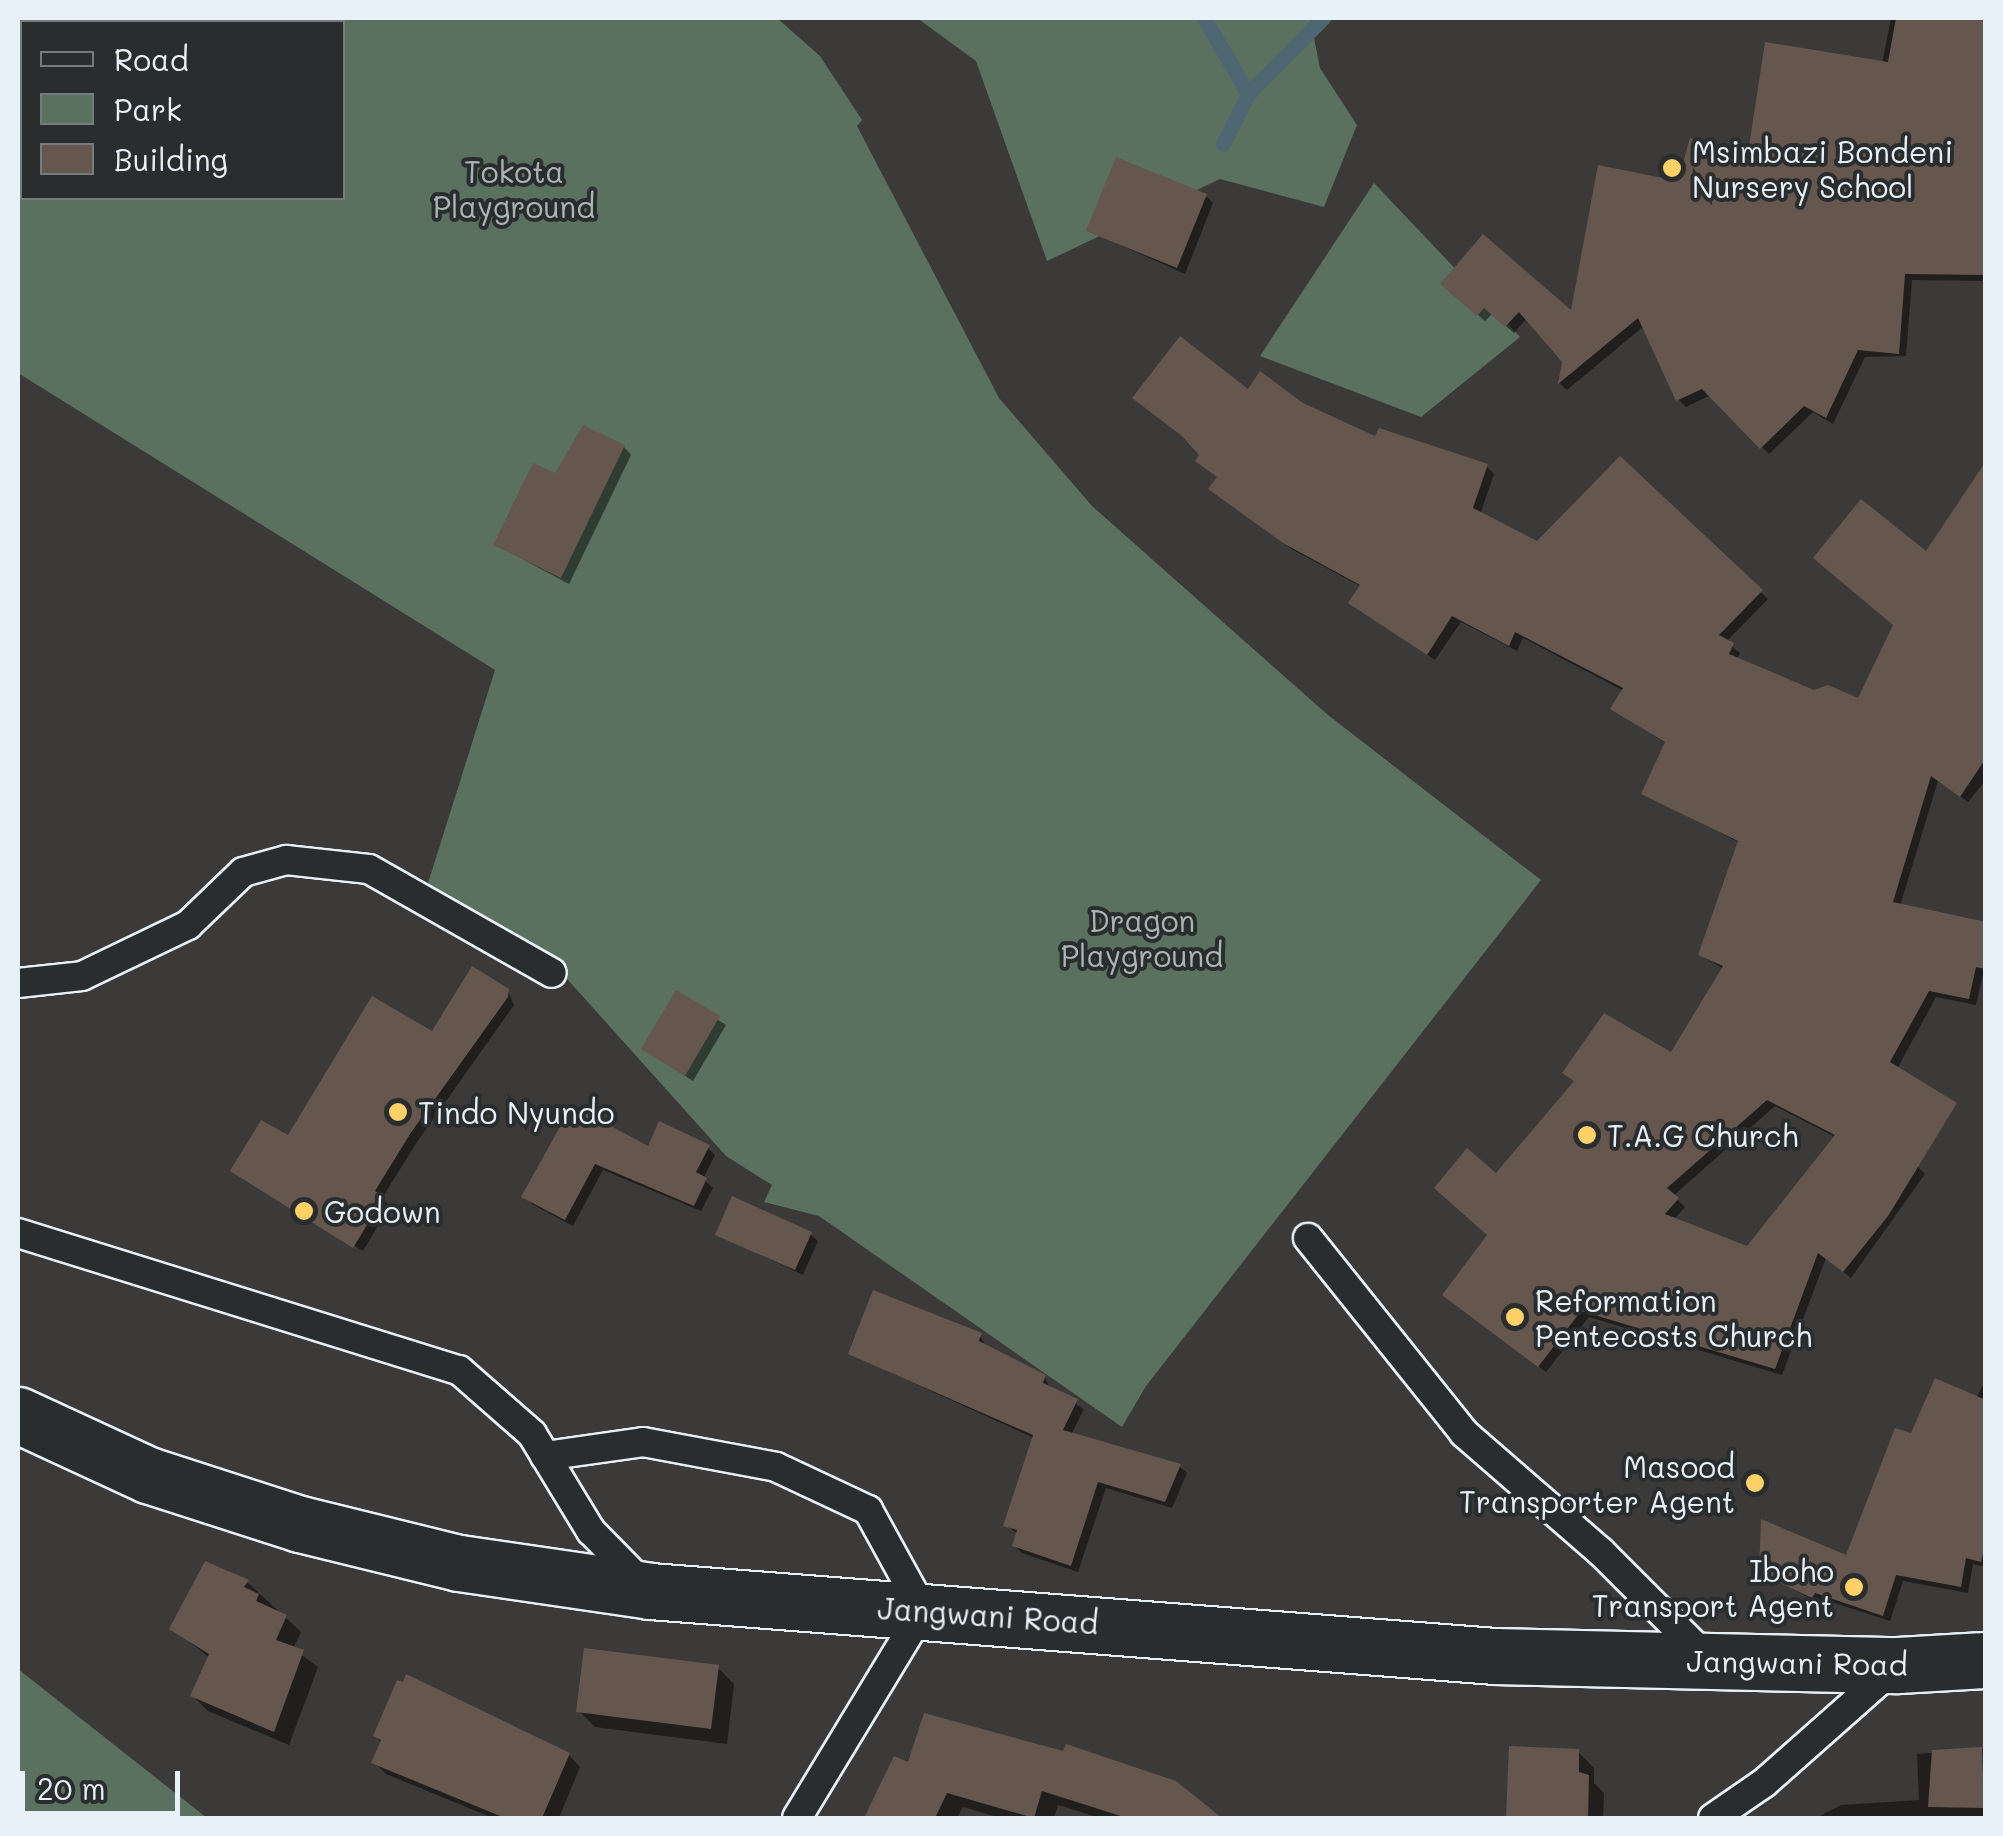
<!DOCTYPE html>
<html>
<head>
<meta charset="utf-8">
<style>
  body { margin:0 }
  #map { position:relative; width:2003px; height:1836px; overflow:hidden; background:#3c3a38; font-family:Mali,sans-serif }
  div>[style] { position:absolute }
  .green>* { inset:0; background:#59715e }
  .shadow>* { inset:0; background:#0007 }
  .stream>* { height:15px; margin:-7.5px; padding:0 7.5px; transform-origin:7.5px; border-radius:7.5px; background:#4e6772 }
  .building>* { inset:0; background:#66574e }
  .roads { filter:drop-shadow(2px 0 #e8f1f8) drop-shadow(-2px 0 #e8f1f8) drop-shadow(0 2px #e8f1f8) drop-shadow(0 -2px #e8f1f8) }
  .service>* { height:28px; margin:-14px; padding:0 14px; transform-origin:14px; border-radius:14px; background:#2a2d2e }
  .tertiary>* { height:55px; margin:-27.5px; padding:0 27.5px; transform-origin:27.5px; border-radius:27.5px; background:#2a2d2e }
  .dots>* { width:28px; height:28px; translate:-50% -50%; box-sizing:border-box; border:5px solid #2a2d2e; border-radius:50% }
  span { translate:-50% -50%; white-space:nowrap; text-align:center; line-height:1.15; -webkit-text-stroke:8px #2a2d2e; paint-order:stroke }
  .poi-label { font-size:30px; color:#e8f1f8 }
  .left { translate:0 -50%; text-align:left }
  .right { translate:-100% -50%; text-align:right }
  .park-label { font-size:30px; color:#a8b7b3 }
  .street-label { font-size:30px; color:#e8f1f8 }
  .frame { position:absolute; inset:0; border:20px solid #e8f1f8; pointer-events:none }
  .legend { position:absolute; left:20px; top:20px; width:325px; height:180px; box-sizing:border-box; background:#2a2d2e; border:2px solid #767b7f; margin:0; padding:12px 18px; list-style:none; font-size:30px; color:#e8f1f8 }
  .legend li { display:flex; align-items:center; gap:20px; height:50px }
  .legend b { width:50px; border:2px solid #767b7f }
  .scale { position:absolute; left:20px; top:1771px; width:160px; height:45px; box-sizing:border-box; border:5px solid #e8f1f8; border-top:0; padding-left:12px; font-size:30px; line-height:35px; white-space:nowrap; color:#e8f1f8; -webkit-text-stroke:8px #2a2d2e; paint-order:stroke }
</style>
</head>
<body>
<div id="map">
  <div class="green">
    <div style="clip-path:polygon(evenodd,18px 18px,777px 18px,820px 56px,862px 120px,857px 126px,999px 398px,1092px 506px,1328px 715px,1541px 880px,1146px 1386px,1122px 1427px,819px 1216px,764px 1202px,772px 1185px,726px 1156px,542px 951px,423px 899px,495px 670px,18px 373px,18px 18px,22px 22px,342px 22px,342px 198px,22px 198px,22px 22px)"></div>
    <div style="clip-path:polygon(917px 18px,1310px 18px,1320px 68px,1357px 125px,1324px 207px,1220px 179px,1047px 261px,976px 61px)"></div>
    <div style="clip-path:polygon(1374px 183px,1520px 337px,1421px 417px,1260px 356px)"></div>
    <div style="clip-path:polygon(18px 1669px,207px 1818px,18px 1818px)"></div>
  </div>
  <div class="shadow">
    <div style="clip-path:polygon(1891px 18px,1986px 18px,1986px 281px,1912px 280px,1906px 356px,1865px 357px,1833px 424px,1813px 412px,1769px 454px,1711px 395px,1686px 407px,1678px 399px,1644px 326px,1567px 390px,1560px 384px,1564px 361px,1527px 318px,1514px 333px,1492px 314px,1485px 321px,1450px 291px,1573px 315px,1680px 184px,1750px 156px,1882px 64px)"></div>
    <div style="clip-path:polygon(1206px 196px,1213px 203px,1185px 274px,1089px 231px)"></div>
    <div style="clip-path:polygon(evenodd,1248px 392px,1302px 405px,1376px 439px,1487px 467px,1494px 474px,1480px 515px,1537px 544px,1620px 460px,1768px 599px,1726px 642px,1740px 653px,1736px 660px,1814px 692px,1859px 701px,1926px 555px,1986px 465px,1986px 780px,1968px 802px,1938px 781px,1900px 906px,1986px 962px,1976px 1005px,1936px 997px,1897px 1069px,1918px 1167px,1925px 1174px,1851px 1278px,1826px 1258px,1782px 1375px,1589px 1317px,1546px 1372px,1453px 1302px,1490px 1235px,1496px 1176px,1672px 1055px,1724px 969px,1700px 955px,1740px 843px,1644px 793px,1667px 744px,1613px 709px,1624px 691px,1523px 638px,1517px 651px,1461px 622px,1435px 660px,1351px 603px,1362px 587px,1293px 550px,1219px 496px,1248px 392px,1775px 1106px,1837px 1138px,1748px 1249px,1673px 1220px,1685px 1207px,1673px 1196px,1775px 1106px)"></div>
    <div style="clip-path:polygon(624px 447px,631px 455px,569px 584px,496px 545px,556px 476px)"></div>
    <div style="clip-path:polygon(508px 991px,514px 1005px,417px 1142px,382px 1198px,390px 1206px,363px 1251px,238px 1173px,433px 1035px)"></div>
    <div style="clip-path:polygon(677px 994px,726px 1025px,693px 1081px,644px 1049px)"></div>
    <div style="clip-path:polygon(573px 1108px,649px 1150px,708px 1148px,715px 1155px,703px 1179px,713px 1188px,701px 1211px,603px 1170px,573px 1226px,532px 1204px,524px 1196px)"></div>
    <div style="clip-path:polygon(718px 1234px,810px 1234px,818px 1241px,803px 1275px)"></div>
    <div style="clip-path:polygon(980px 1335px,986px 1347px,1045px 1377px,1050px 1389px,1084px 1409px,1071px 1435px,1179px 1466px,1187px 1473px,1172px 1508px,1106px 1488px,1078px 1572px,1022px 1553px,1015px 1546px,1018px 1534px,1006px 1525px,1034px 1438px,850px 1354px)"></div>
    <div style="clip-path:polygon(1986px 1379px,1986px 1567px,1973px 1564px,1968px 1593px,1903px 1581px,1890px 1621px,1822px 1599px,1820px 1604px,1762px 1572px,1847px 1558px,1913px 1436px,1976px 1399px)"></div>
    <div style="clip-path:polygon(247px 1582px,301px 1632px,293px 1649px,318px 1667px,289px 1745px,208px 1711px,193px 1696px,210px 1658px,172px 1628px)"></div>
    <div style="clip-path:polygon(718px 1668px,734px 1684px,727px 1744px,595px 1727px,579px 1711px)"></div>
    <div style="clip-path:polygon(375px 1736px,569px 1755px,580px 1767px,559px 1818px,493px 1818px,386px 1774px,374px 1762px,382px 1743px)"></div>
    <div style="clip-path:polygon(1511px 1749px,1578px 1752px,1594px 1768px,1594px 1783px,1604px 1793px,1603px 1818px,1508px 1818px)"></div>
    <div style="clip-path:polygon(1986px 1749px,1986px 1818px,1816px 1818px,1841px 1805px,1919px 1800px,1917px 1754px)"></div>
    <div style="clip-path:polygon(895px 1759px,910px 1766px,1175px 1783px,1218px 1818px,1100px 1818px,1058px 1805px,1054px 1818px,1001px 1818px,963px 1807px,957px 1818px,864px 1818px)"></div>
  </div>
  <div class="stream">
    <div style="left:1204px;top:18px;width:88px;rotate:59.9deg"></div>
    <div style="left:1223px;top:144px;width:56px;rotate:-63.4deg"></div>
    <div style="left:1248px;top:94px;width:107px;rotate:-45.4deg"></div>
  </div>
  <div class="building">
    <div style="clip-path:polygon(1896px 18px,1986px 18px,1986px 275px,1905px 274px,1899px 354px,1858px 350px,1826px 418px,1804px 406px,1760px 449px,1702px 389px,1676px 401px,1638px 318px,1558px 384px,1562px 362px,1519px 312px,1505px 327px,1484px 308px,1477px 316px,1440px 284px,1483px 234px,1571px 310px,1598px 165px,1678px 181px,1690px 138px,1748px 153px,1765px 42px,1888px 62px)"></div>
    <div style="clip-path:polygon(1116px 157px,1207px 194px,1177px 268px,1086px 231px)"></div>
    <div style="clip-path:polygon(evenodd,1180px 336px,1248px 389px,1260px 371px,1303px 403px,1375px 436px,1379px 428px,1488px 464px,1473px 508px,1537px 541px,1620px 456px,1763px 590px,1719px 635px,1734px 643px,1729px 654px,1814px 690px,1828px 685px,1858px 698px,1893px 625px,1813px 558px,1861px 499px,1926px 551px,1986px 461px,1986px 758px,1960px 797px,1931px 776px,1893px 902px,1986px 922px,1986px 969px,1976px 967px,1969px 999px,1929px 991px,1890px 1062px,1957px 1103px,1888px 1216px,1843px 1272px,1818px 1253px,1775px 1369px,1581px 1311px,1538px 1367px,1442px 1295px,1487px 1235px,1434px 1188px,1467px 1148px,1496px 1173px,1574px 1081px,1562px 1073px,1604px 1013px,1671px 1052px,1723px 966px,1698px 955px,1738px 841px,1641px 794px,1665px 742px,1610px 709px,1623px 688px,1515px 632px,1509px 646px,1452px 616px,1427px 655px,1348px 603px,1360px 585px,1283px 543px,1208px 489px,1217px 477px,1195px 461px,1199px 455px,1182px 436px,1132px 398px,1180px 336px,1767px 1100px,1835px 1135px,1747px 1246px,1665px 1214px,1679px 1198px,1667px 1188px,1767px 1100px)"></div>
    <div style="clip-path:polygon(583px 425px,625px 445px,561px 578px,493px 545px,533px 463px,555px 473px)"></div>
    <div style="clip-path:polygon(472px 966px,509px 989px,508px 997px,410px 1134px,375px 1191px,384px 1197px,353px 1248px,230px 1171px,261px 1120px,288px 1135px,372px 996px,432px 1031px)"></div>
    <div style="clip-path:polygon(676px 990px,720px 1016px,685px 1076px,641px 1049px)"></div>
    <div style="clip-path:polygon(572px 1105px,648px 1146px,659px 1121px,710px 1145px,696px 1172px,707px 1178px,694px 1206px,595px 1164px,565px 1220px,521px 1197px)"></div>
    <div style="clip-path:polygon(732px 1196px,812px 1232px,795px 1270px,715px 1235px)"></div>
    <div style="clip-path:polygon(873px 1290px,982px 1333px,979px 1341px,1046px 1375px,1043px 1383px,1078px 1399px,1063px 1430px,1181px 1464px,1165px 1502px,1098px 1482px,1071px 1566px,1012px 1546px,1017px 1530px,1003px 1526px,1033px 1435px,848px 1354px)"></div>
    <div style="clip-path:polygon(1935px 1378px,1986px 1400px,1986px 1540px,1981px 1562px,1966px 1558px,1961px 1587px,1896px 1575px,1883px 1616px,1815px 1593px,1812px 1598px,1759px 1573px,1761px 1519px,1846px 1555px,1895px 1428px,1911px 1433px)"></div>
    <div style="clip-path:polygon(205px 1561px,249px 1580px,244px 1587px,259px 1594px,256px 1601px,287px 1615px,276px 1640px,304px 1650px,274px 1732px,190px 1696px,209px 1654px,169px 1629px)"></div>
    <div style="clip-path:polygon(584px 1648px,719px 1665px,711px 1729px,576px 1712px)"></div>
    <div style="clip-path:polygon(406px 1674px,570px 1753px,542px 1818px,505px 1818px,371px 1763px,381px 1740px,373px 1736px,397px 1680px,403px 1682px)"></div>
    <div style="clip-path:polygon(924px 1713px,1063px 1751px,1066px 1744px,1176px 1781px,1222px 1818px,1127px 1818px,1042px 1791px,1034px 1818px,947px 1793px,935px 1818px,864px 1818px,894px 1756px,908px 1762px)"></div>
    <div style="clip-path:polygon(1509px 1746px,1579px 1749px,1579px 1772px,1589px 1775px,1588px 1818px,1506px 1818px)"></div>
    <div style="clip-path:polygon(1982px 1747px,1984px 1808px,1928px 1807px,1932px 1750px)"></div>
  </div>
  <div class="roads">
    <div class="service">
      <div style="left:18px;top:983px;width:64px;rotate:-6.2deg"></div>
      <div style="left:82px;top:976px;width:118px;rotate:-25.7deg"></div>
      <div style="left:188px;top:925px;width:76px;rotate:-43.9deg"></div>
      <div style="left:243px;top:872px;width:45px;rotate:-15.6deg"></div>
      <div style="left:286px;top:860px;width:83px;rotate:6.2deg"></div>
      <div style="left:369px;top:869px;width:210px;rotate:29.6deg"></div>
      <div style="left:18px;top:1233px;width:462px;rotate:17.3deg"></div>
      <div style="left:459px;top:1370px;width:97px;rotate:41.2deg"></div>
      <div style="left:532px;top:1434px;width:114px;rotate:58.7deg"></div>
      <div style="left:591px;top:1531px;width:76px;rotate:45.5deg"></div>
      <div style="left:1308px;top:1238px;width:250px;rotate:51.3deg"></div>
      <div style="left:1464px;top:1433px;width:181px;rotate:41deg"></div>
      <div style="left:1601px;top:1552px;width:151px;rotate:45deg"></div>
      <div style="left:545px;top:1456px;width:99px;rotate:-8.1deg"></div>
      <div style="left:643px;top:1442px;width:135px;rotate:10.6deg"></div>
      <div style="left:776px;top:1467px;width:102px;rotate:25.1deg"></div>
      <div style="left:868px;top:1510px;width:114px;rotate:61.2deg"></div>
      <div style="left:923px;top:1610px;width:243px;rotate:121.2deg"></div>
      <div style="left:1713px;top:1818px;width:62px;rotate:-34.5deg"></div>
      <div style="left:1764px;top:1783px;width:172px;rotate:-41.5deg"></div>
    </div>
    <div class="tertiary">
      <div style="left:18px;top:1415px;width:143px;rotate:24.8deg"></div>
      <div style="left:148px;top:1475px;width:160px;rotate:17.9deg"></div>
      <div style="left:300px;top:1524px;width:164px;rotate:13.8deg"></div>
      <div style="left:459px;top:1563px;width:193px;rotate:8.3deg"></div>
      <div style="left:650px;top:1591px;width:846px;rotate:4.4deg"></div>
      <div style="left:1494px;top:1656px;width:404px;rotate:1.3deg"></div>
      <div style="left:1898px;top:1665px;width:88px;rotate:-3.3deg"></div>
    </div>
  </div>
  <div class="dots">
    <div style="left:1672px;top:168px;background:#ffd166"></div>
    <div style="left:398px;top:1112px;background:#ffd166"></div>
    <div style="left:1587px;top:1135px;background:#ffd166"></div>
    <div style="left:304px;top:1211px;background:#ffd166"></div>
    <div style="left:1515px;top:1317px;background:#ffd166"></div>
    <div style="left:1755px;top:1483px;background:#ffd166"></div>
    <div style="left:1854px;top:1587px;background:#ffd166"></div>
  </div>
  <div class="poi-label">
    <span class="left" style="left:1692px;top:168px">Msimbazi Bondeni<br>Nursery School</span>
    <span class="left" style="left:418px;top:1112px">Tindo Nyundo</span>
    <span class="left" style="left:1607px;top:1135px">T.A.G Church</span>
    <span class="left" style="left:324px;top:1211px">Godown</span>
    <span class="left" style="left:1535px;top:1317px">Reformation<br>Pentecosts Church</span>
    <span class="right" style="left:1735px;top:1483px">Masood<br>Transporter Agent</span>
    <span class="right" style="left:1834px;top:1587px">Iboho<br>Transport Agent</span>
  </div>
  <div class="park-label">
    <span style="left:514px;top:188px">Tokota<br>Playground</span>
    <span style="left:1142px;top:937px">Dragon<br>Playground</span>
  </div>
  <div class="street-label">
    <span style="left:988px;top:1615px;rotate:4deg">Jangwani Road</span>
    <span style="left:1797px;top:1662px;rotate:1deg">Jangwani Road</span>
  </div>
  <div class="frame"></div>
  <ul class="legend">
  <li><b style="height:12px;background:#2a2d2e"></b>Road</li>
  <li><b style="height:28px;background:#59715e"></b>Park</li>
  <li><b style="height:28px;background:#66574e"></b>Building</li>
  </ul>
  <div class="scale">20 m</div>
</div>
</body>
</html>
